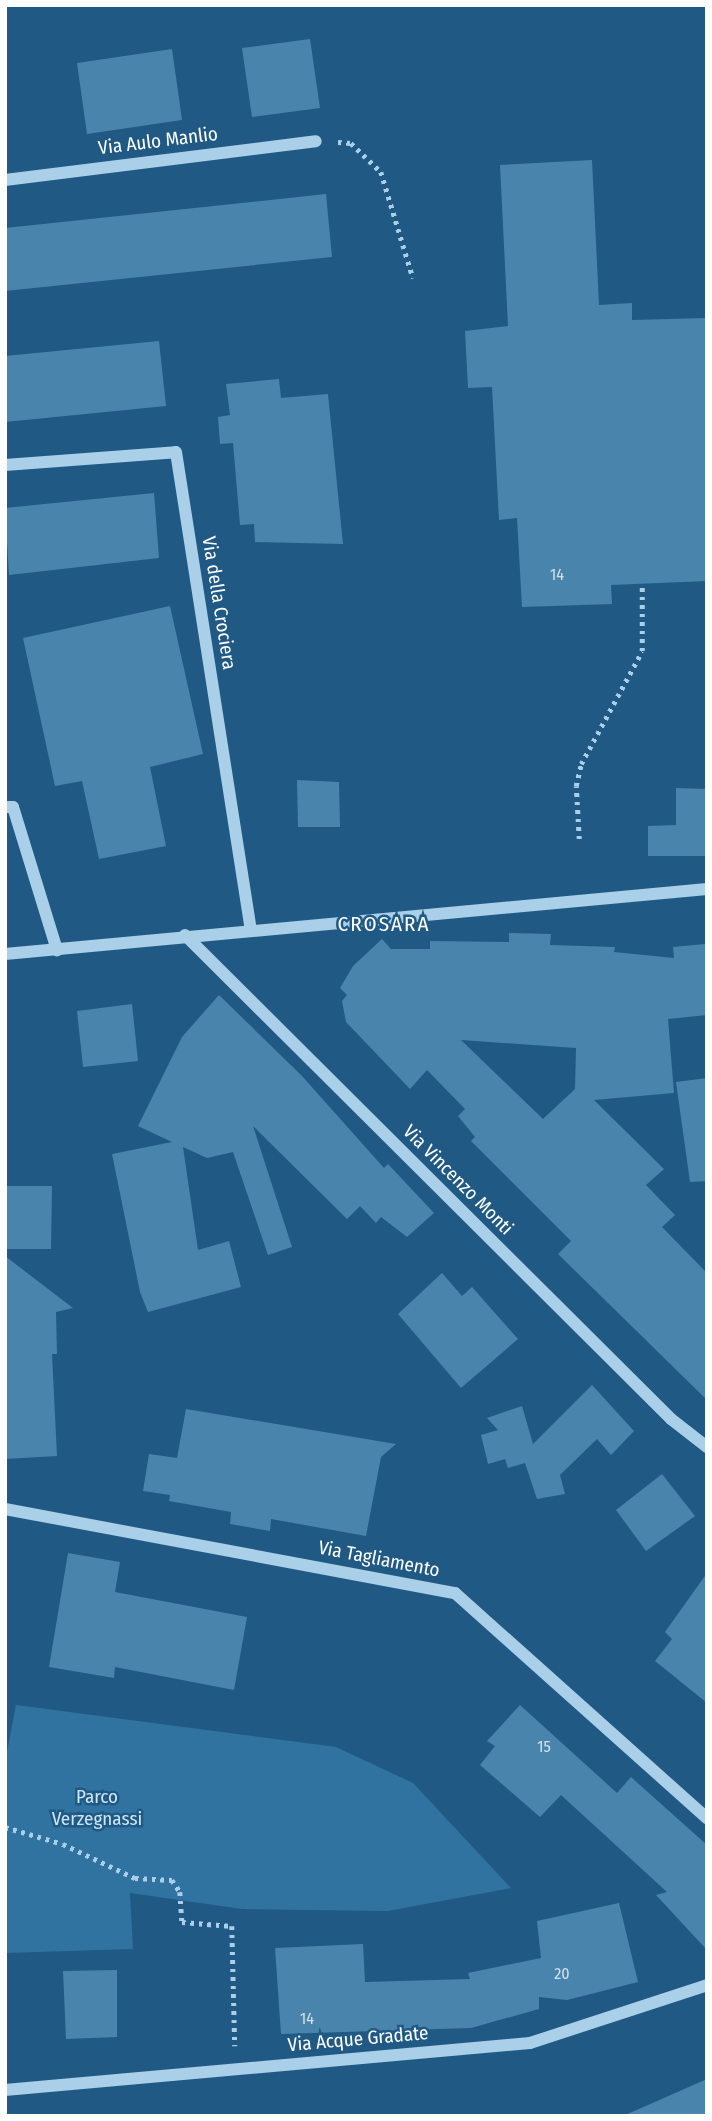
<!DOCTYPE html>
<html>
<head>
<meta charset="utf-8">
<style>
  body { margin:0 }
  #map { position:relative; width:712px; height:2121px; overflow:hidden; background:#205a84; font-family:"Fira Sans Condensed",sans-serif }
  div>[style] { position:absolute }
  .green>* { inset:0; background:#3173a0 }
  .building>* { inset:0; background:#4984ad }
  .path>* { height:4.5px; margin-top:-2.25px; transform-origin:0; background:repeating-linear-gradient(90deg,#a9cfe9 0 3.5px,transparent 0 8.5px) }
  .minor>* { height:12px; margin:-6px; padding:0 6px; transform-origin:6px; border-radius:6px; background:#a9cfe9 }
  span { translate:-50% -50%; white-space:nowrap; text-align:center; line-height:1.15; -webkit-text-stroke:5px #205a84; paint-order:stroke }
  .number-label { font-size:16px; color:#d2e0ea }
  .number-label span { -webkit-text-stroke-width:0 }
  .street-label { font-size:19px; color:#fff }
  .park-label { font-size:19px; color:#cde6f7 }
  .neighbourhood-label { font-size:21px; color:#fff; letter-spacing:2px }
  .frame { position:absolute; inset:0; border:7px solid #fff; pointer-events:none }
</style>
</head>
<body>
<div id="map">
  <div class="green">
    <div style="clip-path:polygon(16px 1705px,336px 1747px,413px 1783px,511px 1888px,388px 1911px,242px 1909px,130px 1893px,133px 1949px,5px 1953px,5px 1762px)"></div>
  </div>
  <div class="building">
    <div style="clip-path:polygon(310px 39px,320px 108px,252px 117px,242px 48px)"></div>
    <div style="clip-path:polygon(172px 49px,182px 120px,87px 134px,77px 63px)"></div>
    <div style="clip-path:polygon(592px 160px,599px 305px,632px 303px,632px 320px,707px 318px,707px 581px,611px 585px,612px 604px,522px 607px,517px 518px,499px 520px,492px 387px,468px 388px,465px 331px,508px 326px,500px 165px)"></div>
    <div style="clip-path:polygon(326px 194px,332px 257px,5px 291px,5px 228px)"></div>
    <div style="clip-path:polygon(159px 341px,166px 406px,5px 422px,5px 356px)"></div>
    <div style="clip-path:polygon(279px 379px,281px 398px,328px 394px,343px 544px,255px 542px,254px 524px,240px 525px,233px 443px,220px 444px,218px 417px,230px 415px,226px 384px)"></div>
    <div style="clip-path:polygon(154px 493px,159px 558px,9px 575px,5px 508px)"></div>
    <div style="clip-path:polygon(170px 606px,203px 754px,150px 767px,166px 846px,99px 859px,82px 781px,55px 786px,23px 638px)"></div>
    <div style="clip-path:polygon(297px 780px,339px 782px,340px 827px,298px 827px)"></div>
    <div style="clip-path:polygon(676px 788px,707px 789px,707px 856px,648px 856px,648px 826px,676px 825px)"></div>
    <div style="clip-path:polygon(evenodd,509px 933px,551px 934px,550px 945px,615px 947px,614px 952px,674px 958px,673px 947px,705px 944px,707px 1015px,668px 1019px,674px 1093px,594px 1100px,664px 1169px,646px 1185px,675px 1215px,662px 1227px,707px 1273px,707px 1400px,558px 1254px,571px 1241px,471px 1141px,475px 1137px,458px 1116px,465px 1109px,427px 1070px,410px 1089px,346px 1022px,342px 1001px,347px 995px,340px 988px,353px 966px,382px 939px,391px 949px,430px 949px,430px 941px,509px 942px,509px 933px,461px 1040px,576px 1048px,575px 1089px,543px 1119px,461px 1040px)"></div>
    <div style="clip-path:polygon(219px 995px,302px 1076px,384px 1168px,388px 1164px,434px 1213px,407px 1237px,381px 1217px,376px 1223px,360px 1206px,347px 1219px,253px 1126px,292px 1247px,268px 1255px,233px 1152px,207px 1158px,183px 1147px,198px 1250px,229px 1241px,241px 1287px,148px 1312px,140px 1292px,112px 1154px,172px 1142px,138px 1126px,182px 1037px)"></div>
    <div style="clip-path:polygon(132px 1004px,138px 1061px,83px 1067px,77px 1011px)"></div>
    <div style="clip-path:polygon(707px 1078px,707px 1181px,690px 1182px,676px 1082px)"></div>
    <div style="clip-path:polygon(5px 1186px,52px 1186px,51px 1249px,5px 1249px)"></div>
    <div style="clip-path:polygon(5px 1256px,73px 1308px,56px 1312px,57px 1354px,52px 1354px,57px 1456px,5px 1459px)"></div>
    <div style="clip-path:polygon(442px 1273px,462px 1296px,472px 1287px,518px 1339px,461px 1388px,398px 1314px)"></div>
    <div style="clip-path:polygon(592px 1385px,634px 1431px,611px 1455px,597px 1439px,560px 1475px,565px 1494px,537px 1499px,525px 1463px,508px 1468px,505px 1459px,488px 1464px,481px 1435px,498px 1430px,487px 1418px,522px 1406px,533px 1444px)"></div>
    <div style="clip-path:polygon(186px 1409px,396px 1444px,381px 1457px,366px 1536px,271px 1519px,270px 1531px,230px 1524px,231px 1512px,169px 1501px,170px 1495px,143px 1491px,149px 1454px,177px 1458px)"></div>
    <div style="clip-path:polygon(662px 1474px,695px 1516px,646px 1551px,616px 1510px)"></div>
    <div style="clip-path:polygon(68px 1553px,120px 1562px,115px 1592px,247px 1617px,234px 1690px,115px 1667px,114px 1678px,49px 1667px)"></div>
    <div style="clip-path:polygon(707px 1573px,707px 1703px,655px 1661px,672px 1639px,665px 1632px)"></div>
    <div style="clip-path:polygon(520px 1705px,617px 1793px,631px 1777px,707px 1845px,707px 1950px,656px 1895px,667px 1892px,561px 1795px,540px 1817px,480px 1765px,495px 1746px,487px 1741px)"></div>
    <div style="clip-path:polygon(619px 1903px,638px 1982px,567px 2000px,539px 1997px,539px 2009px,471px 2028px,281px 2034px,275px 1948px,363px 1944px,365px 1982px,470px 1979px,468px 1973px,541px 1958px,537px 1921px)"></div>
    <div style="clip-path:polygon(117px 1970px,117px 2037px,66px 2039px,63px 1971px)"></div>
    <div style="clip-path:polygon(707px 2079px,707px 2116px,623px 2116px)"></div>
  </div>
  <div class="path">
    <div style="left:338px;top:142px;width:13px;rotate:4deg"></div>
    <div style="left:351px;top:143px;width:42px;rotate:44deg"></div>
    <div style="left:381px;top:172px;width:111px;rotate:73.2deg"></div>
    <div style="left:579px;top:839px;width:53px;rotate:-93.2deg"></div>
    <div style="left:576px;top:786px;width:23px;rotate:-77deg"></div>
    <div style="left:581px;top:764px;width:128px;rotate:-61.6deg"></div>
    <div style="left:642px;top:651px;width:67px;rotate:-90deg"></div>
    <div style="left:5px;top:1827px;width:60px;rotate:16.3deg"></div>
    <div style="left:63px;top:1844px;width:80px;rotate:25.3deg"></div>
    <div style="left:135px;top:1878px;width:37px;rotate:3deg"></div>
    <div style="left:172px;top:1880px;width:14px;rotate:56deg"></div>
    <div style="left:180px;top:1892px;width:30px;rotate:86deg"></div>
    <div style="left:182px;top:1922px;width:50px;rotate:4.6deg"></div>
    <div style="left:232px;top:1926px;width:120px;rotate:88.6deg"></div>
  </div>
  <div class="minor">
    <div style="left:5px;top:180px;width:313px;rotate:-7.1deg"></div>
    <div style="left:5px;top:465px;width:171px;rotate:-4.3deg"></div>
    <div style="left:176px;top:452px;width:484px;rotate:81.1deg"></div>
    <div style="left:5px;top:807px;width:8px"></div>
    <div style="left:13px;top:807px;width:150px;rotate:72.9deg"></div>
    <div style="left:185px;top:935px;width:686px;rotate:44.88deg"></div>
    <div style="left:671px;top:1419px;width:46px;rotate:37.9deg"></div>
    <div style="left:5px;top:954px;width:705px;rotate:-5.29deg"></div>
    <div style="left:5px;top:1509px;width:458px;rotate:10.6deg"></div>
    <div style="left:455px;top:1593px;width:338px;rotate:41.8deg"></div>
    <div style="left:5px;top:2090px;width:527px;rotate:-5.12deg"></div>
    <div style="left:530px;top:2043px;width:186px;rotate:-18.1deg"></div>
  </div>
  <div class="number-label">
    <span style="left:557px;top:575px">14</span>
    <span style="left:544px;top:1747px">15</span>
    <span style="left:562px;top:1974px">20</span>
    <span style="left:307px;top:2019px">14</span>
  </div>
  <div class="street-label">
    <span style="left:158px;top:141px;rotate:-7deg">Via Aulo Manlio</span>
    <span style="left:219px;top:603px;rotate:81deg">Via della Crociera</span>
    <span style="left:458px;top:1180px;rotate:45deg">Via Vincenzo Monti</span>
    <span style="left:379px;top:1559px;rotate:11deg">Via Tagliamento</span>
    <span style="left:358px;top:2039px;rotate:-5deg">Via Acque Gradate</span>
  </div>
  <div class="park-label">
    <span style="left:97px;top:1808px">Parco<br>Verzegnassi</span>
  </div>
  <div class="neighbourhood-label">
    <span style="left:384px;top:924px">CROSARA</span>
  </div>
  <div class="frame"></div>
</div>
</body>
</html>
